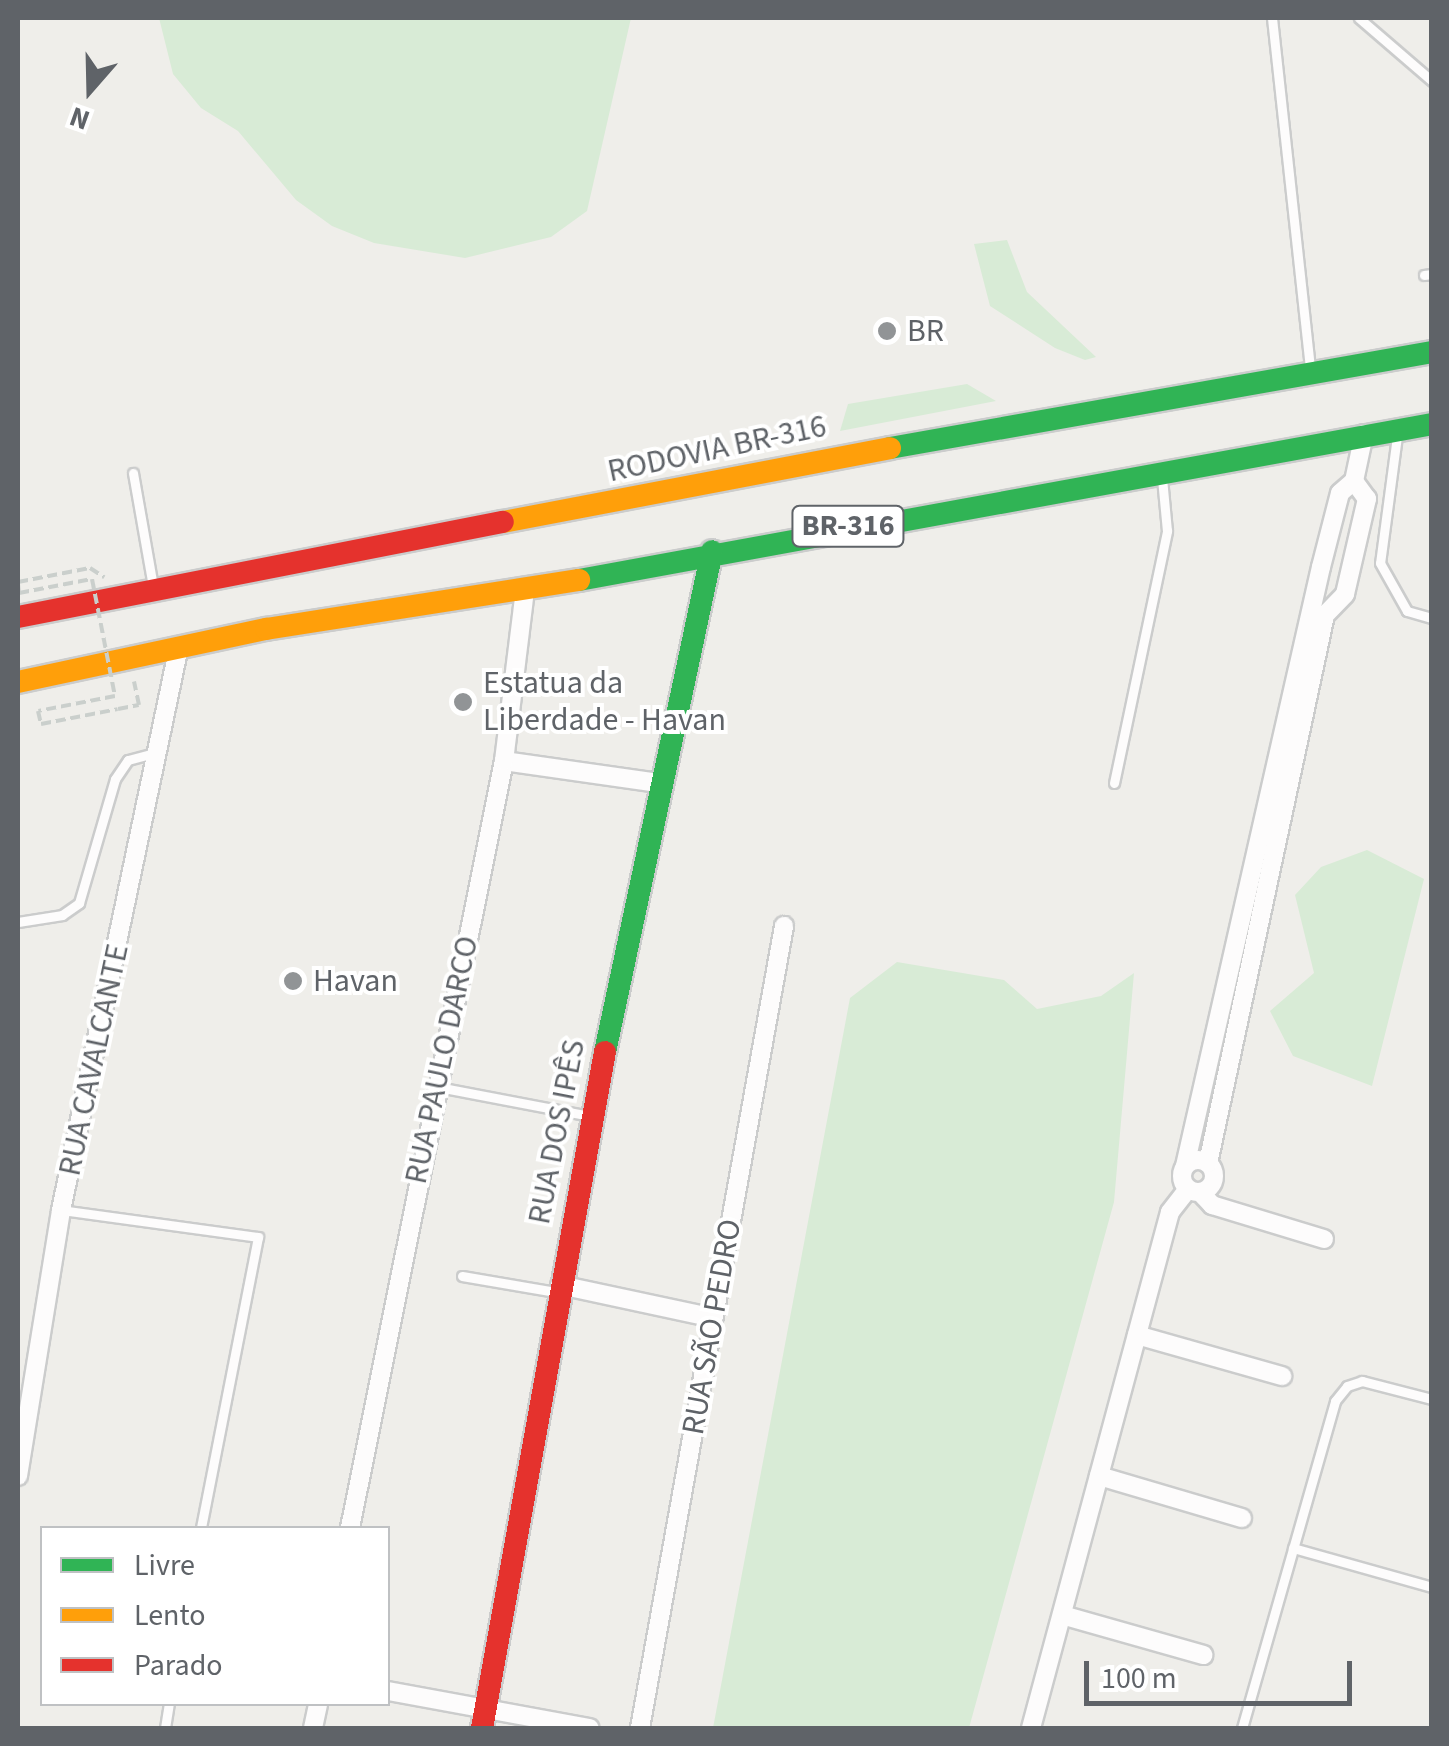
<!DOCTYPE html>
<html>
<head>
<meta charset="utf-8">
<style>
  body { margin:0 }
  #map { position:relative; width:1449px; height:1746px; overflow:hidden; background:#efeeea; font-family:"Source Sans 3",sans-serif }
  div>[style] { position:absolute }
  .green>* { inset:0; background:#d8ebd6 }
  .path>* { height:4px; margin-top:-2px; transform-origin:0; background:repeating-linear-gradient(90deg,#cacfcc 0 10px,transparent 0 15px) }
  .roads { filter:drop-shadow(2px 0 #cbcccc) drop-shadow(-2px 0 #cbcccc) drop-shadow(0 2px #cbcccc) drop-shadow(0 -2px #cbcccc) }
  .lane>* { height:9px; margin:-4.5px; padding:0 4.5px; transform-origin:4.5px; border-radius:4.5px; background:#fdfcfc }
  .street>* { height:18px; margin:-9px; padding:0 9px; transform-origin:9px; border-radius:9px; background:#fdfcfc }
  .street>.ring { margin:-9px; padding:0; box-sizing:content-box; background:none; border:18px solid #fdfcfc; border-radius:50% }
  .fast>* { height:22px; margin:-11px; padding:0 11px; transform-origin:11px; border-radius:11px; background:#30b455 }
  .slow>* { height:22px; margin:-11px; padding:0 11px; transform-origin:11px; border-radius:11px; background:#ff9f0a }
  .jam>* { height:22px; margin:-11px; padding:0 11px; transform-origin:11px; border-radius:11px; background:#e5322d }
  .path-bridge>* { height:4px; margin-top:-2px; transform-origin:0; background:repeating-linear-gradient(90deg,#cacfcc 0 10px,transparent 0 15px) }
  .dots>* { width:28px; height:28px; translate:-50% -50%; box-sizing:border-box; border:5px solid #fff; border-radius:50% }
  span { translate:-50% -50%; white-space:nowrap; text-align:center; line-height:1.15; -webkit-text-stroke:8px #fff; paint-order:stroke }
  .shield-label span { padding:2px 8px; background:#fff; border:2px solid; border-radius:8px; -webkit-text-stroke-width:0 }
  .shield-label { font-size:30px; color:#5f6368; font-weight:700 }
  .poi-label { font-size:32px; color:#5f6368 }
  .left { translate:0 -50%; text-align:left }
  .street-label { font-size:32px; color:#5f6368 }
  .frame { position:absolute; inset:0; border:20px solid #5f6368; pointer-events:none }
  .legend { position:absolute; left:40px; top:1526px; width:350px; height:180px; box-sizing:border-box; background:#fff; border:2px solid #bfc1c3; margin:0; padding:12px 18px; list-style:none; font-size:30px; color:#5f6368 }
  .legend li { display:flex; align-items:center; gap:20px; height:50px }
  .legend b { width:50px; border:2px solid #bfc1c3 }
  .north { position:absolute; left:40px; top:40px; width:100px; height:100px; -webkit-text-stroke:8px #fff; paint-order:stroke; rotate:200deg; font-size:28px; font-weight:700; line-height:40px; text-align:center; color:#5f6368 }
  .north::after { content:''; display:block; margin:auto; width:35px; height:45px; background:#5f6368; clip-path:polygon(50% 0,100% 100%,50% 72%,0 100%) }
  .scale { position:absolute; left:1084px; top:1661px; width:268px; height:45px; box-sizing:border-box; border:5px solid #5f6368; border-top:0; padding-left:12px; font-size:30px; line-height:35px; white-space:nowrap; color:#5f6368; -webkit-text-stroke:8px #fff; paint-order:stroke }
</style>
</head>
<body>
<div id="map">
  <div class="green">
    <div style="clip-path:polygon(159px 18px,631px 18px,587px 211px,551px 237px,465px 258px,374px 243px,332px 226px,296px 200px,238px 131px,201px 108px,173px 74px)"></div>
    <div style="clip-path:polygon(1007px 240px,1027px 292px,1096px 357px,1085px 360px,1055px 348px,990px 306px,974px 244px)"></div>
    <div style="clip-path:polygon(967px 384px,996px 401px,840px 431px,848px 404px)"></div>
    <div style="clip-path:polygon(1367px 850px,1424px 879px,1372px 1086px,1293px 1056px,1270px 1011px,1314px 973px,1295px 895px,1321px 867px)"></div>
    <div style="clip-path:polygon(897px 962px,1004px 980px,1037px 1009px,1101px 996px,1134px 973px,1114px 1202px,969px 1728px,713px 1728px,850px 998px)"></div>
  </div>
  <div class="path">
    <div style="left:18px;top:582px;width:73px;rotate:-11deg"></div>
    <div style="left:90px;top:568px;width:17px;rotate:33deg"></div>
    <div style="left:118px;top:709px;width:21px;rotate:-11deg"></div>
    <div style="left:139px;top:705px;width:24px;rotate:-102deg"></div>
  </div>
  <div class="roads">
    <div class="lane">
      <div style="left:1272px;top:18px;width:351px;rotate:83.8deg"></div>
      <div style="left:1359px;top:18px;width:96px;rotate:40.8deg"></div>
      <div style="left:1424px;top:275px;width:8px;rotate:-7deg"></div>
      <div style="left:1397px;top:436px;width:128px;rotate:97.6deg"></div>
      <div style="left:1380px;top:563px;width:55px;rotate:60.6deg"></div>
      <div style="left:1407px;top:611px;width:26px;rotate:16deg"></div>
      <div style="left:133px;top:473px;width:116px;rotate:80deg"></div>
      <div style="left:1114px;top:783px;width:258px;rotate:-78.1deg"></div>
      <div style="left:1167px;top:531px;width:53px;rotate:-95.4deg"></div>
      <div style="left:18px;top:922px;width:45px;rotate:-9deg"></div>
      <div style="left:62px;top:915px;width:21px;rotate:-35deg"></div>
      <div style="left:79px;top:903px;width:129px;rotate:-73.8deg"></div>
      <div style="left:115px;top:779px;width:23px;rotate:-56deg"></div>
      <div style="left:128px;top:760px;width:31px;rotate:-15deg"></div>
      <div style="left:438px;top:1087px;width:155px;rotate:10.8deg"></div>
      <div style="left:61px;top:1210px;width:199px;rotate:7.8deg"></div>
      <div style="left:258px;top:1237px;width:297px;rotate:101.1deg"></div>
      <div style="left:462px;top:1276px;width:95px;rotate:9.7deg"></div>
      <div style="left:1293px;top:1548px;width:144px;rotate:15.7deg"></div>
      <div style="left:165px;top:1728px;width:24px;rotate:-81deg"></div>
      <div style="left:1242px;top:1728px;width:340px;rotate:-74.1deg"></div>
      <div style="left:1335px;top:1401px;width:19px;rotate:-51deg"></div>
      <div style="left:1347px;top:1386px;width:16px;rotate:-18deg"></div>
      <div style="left:1362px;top:1381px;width:72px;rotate:14.4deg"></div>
    </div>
    <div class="street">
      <div style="left:504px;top:761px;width:156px;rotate:8.1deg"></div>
      <div class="ring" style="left:1182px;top:1160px;width:14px;height:14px"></div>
      <div style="left:1208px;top:1163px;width:560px;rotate:-77.95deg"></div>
      <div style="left:1325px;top:615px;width:29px;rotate:-46deg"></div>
      <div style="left:1345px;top:594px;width:98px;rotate:-77deg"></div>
      <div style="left:1367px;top:499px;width:22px;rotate:-126deg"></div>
      <div style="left:1185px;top:1166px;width:614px;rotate:-77.21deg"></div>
      <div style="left:1321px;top:567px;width:76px;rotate:-75.6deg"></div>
      <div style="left:1340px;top:493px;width:18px;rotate:-41deg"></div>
      <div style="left:1354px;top:481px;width:48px;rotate:-78deg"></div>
      <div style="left:1200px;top:1192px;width:18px;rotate:47deg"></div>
      <div style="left:1212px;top:1205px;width:117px;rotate:16.9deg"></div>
      <div style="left:560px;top:1285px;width:157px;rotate:12.1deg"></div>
      <div style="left:1137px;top:1335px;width:151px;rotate:15.8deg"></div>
      <div style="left:18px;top:1476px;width:269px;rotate:-80.8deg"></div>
      <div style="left:61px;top:1210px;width:576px;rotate:-78.18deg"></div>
      <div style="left:1099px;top:1476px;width:149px;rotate:16.4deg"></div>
      <div style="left:350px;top:1528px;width:782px;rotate:-78.65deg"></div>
      <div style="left:504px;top:761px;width:173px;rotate:-83deg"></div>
      <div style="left:1062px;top:1615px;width:147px;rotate:15.8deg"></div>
      <div style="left:388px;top:1691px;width:205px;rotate:10.4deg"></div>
      <div style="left:313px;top:1728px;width:25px;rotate:-78deg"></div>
      <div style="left:640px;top:1728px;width:815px;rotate:-79.82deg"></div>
      <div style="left:1031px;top:1728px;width:534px;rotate:-74.92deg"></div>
      <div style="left:1170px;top:1212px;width:29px;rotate:-52deg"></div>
    </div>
    <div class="fast">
      <div style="left:890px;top:448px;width:550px;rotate:-10.04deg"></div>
      <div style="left:579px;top:580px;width:867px;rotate:-10.36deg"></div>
      <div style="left:605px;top:1052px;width:512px;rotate:-77.94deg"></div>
    </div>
    <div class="slow">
      <div style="left:503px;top:522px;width:394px;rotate:-10.8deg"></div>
      <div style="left:18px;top:682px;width:254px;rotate:-12.1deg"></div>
      <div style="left:266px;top:629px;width:317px;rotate:-8.9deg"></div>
    </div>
    <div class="jam">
      <div style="left:18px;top:617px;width:494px;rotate:-11.1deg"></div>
      <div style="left:482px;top:1728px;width:687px;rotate:-79.69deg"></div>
    </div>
  </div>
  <div class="path-bridge">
    <div style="left:18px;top:584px;width:9px;rotate:84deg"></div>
    <div style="left:19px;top:593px;width:74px;rotate:-10.9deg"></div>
    <div style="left:92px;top:579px;width:119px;rotate:78.9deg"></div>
    <div style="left:115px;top:696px;width:78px;rotate:169deg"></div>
    <div style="left:38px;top:711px;width:13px;rotate:77deg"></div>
    <div style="left:41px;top:724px;width:78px;rotate:-11deg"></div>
  </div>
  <div class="dots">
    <div style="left:887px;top:331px;background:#919496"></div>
    <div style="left:463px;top:702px;background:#919496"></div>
    <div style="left:293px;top:981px;background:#919496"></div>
  </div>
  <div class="shield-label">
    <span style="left:848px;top:526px">BR-316</span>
  </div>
  <div class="poi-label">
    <span class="left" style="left:907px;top:331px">BR</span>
    <span class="left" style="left:483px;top:702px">Estatua da<br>Liberdade - Havan</span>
    <span class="left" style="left:313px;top:981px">Havan</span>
  </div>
  <div class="street-label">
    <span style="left:717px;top:449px;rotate:-12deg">RODOVIA BR-316</span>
    <span style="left:94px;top:1060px;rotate:-78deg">RUA CAVALCANTE</span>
    <span style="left:442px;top:1060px;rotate:-78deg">RUA PAULO DARCO</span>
    <span style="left:557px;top:1132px;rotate:-79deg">RUA DOS IPÊS</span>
    <span style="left:712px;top:1327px;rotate:-80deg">RUA SÃO PEDRO</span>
  </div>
  <div class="frame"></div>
  <ul class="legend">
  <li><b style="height:12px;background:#30b455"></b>Livre</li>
  <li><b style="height:12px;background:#ff9f0a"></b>Lento</li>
  <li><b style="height:12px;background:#e5322d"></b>Parado</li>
  </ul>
  <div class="north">N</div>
  <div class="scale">100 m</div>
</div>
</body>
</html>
